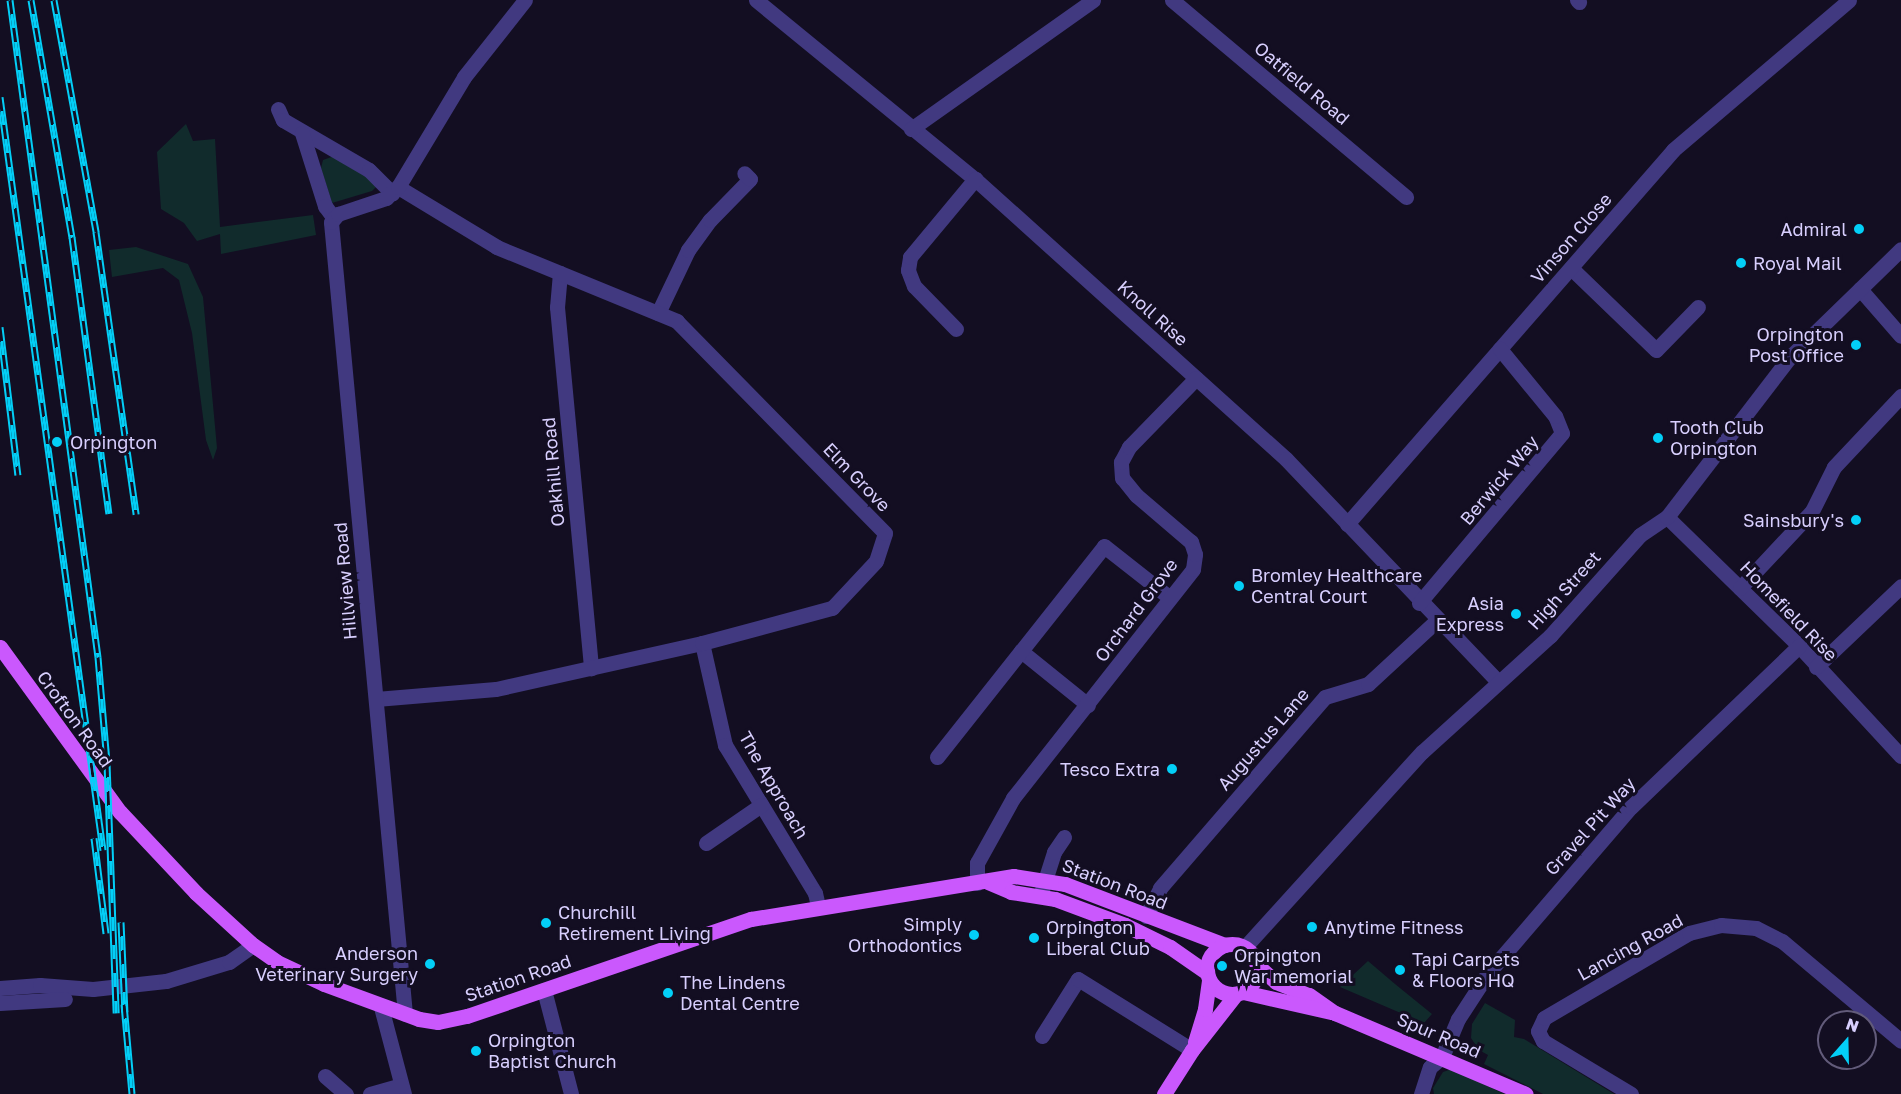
<!DOCTYPE html>
<html>
<head>
<meta charset="utf-8">
<style>
  body { margin:0 }
  #map { position:relative; width:1901px; height:1094px; overflow:hidden; background:#130e22; font-family:"Golos Text",sans-serif }
  div>[style] { position:absolute }
  .green>* { inset:0; background:#112b2c }
  .minor>* { height:15px; margin:-7.5px; padding:0 7.5px; transform-origin:7.5px; border-radius:7.5px; background:#413980 }
  .major>* { height:15px; margin:-7.5px; padding:0 7.5px; transform-origin:7.5px; border-radius:7.5px; background:#ca58fd }
  .major>.ring { margin:-7.5px; padding:0; box-sizing:content-box; background:none; border:15px solid #ca58fd; border-radius:50% }
  .rail>* { height:7px; margin-top:-3.5px; transform-origin:0; background:repeating-linear-gradient(90deg,#130e22 0 14px,#03cff7 0 28px); box-sizing:border-box; border-block:2px solid #03cff7 }
  .dots>* { width:16px; height:16px; translate:-50% -50%; box-sizing:border-box; border:3px solid #130e22; border-radius:50% }
  span { translate:-50% -50%; white-space:nowrap; text-align:center; line-height:1.15; -webkit-text-stroke:6px #130e22; paint-order:stroke }
  .street-label { font-size:18px; color:#d8cffe }
  .poi-label { font-size:18px; color:#d8cffe }
  .right { translate:-100% -50%; text-align:right }
  .left { translate:0 -50%; text-align:left }
  .north { position:absolute; left:1817px; top:1010px; width:60px; height:60px; box-sizing:border-box; background:#130e22; border:2px solid #625b7a; border-radius:50%; rotate:20deg; font-size:16px; font-weight:700; line-height:24px; text-align:center; color:#d8cffe }
  .north::after { content:''; display:block; margin:auto; width:21px; height:27px; background:#03cff7; clip-path:polygon(50% 0,100% 100%,50% 72%,0 100%) }
</style>
</head>
<body>
<div id="map">
  <div class="green">
    <div style="clip-path:polygon(186px 124px,193px 141px,215px 139px,220px 227px,313px 215px,316px 235px,221px 254px,220px 234px,197px 241px,184px 223px,161px 209px,157px 152px)"></div>
    <div style="clip-path:polygon(337px 155px,378px 185px,372px 191px,332px 203px,321px 168px,323px 160px)"></div>
    <div style="clip-path:polygon(136px 247px,188px 264px,203px 297px,217px 448px,213px 460px,206px 440px,192px 333px,179px 280px,163px 268px,112px 277px,109px 250px)"></div>
    <div style="clip-path:polygon(1368px 961px,1395px 984px,1432px 1014px,1424px 1023px,1340px 987px)"></div>
    <div style="clip-path:polygon(1485px 1003px,1515px 1020px,1514px 1037px,1524px 1039px,1614px 1094px,1543px 1094px,1484px 1064px,1488px 1055px,1479px 1050px,1471px 1038px,1472px 1024px)"></div>
    <div style="clip-path:polygon(1452px 1069px,1504px 1094px,1434px 1094px,1433px 1088px,1443px 1072px)"></div>
  </div>
  <div class="minor">
    <div style="left:756px;top:0;width:283px;rotate:39.3deg"></div>
    <div style="left:975px;top:179px;width:418px;rotate:42deg"></div>
    <div style="left:1286px;top:459px;width:308px;rotate:46.4deg"></div>
    <div style="left:1172px;top:0;width:306px;rotate:40.1deg"></div>
    <div style="left:1577px;top:0;width:3px;rotate:45deg"></div>
    <div style="left:278px;top:109px;width:12px;rotate:66deg"></div>
    <div style="left:283px;top:120px;width:99px;rotate:30.2deg"></div>
    <div style="left:369px;top:170px;width:33px;rotate:45deg"></div>
    <div style="left:911px;top:129px;width:223px;rotate:-35.3deg"></div>
    <div style="left:302px;top:133px;width:77px;rotate:72.5deg"></div>
    <div style="left:325px;top:206px;width:14px;rotate:54deg"></div>
    <div style="left:1571px;top:268px;width:118px;rotate:44deg"></div>
    <div style="left:1656px;top:350px;width:60px;rotate:-45.7deg"></div>
    <div style="left:560px;top:273px;width:34px;rotate:95deg"></div>
    <div style="left:557px;top:307px;width:363px;rotate:84.6deg"></div>
    <div style="left:1860px;top:289px;width:62px;rotate:48.9deg"></div>
    <div style="left:658px;top:313px;width:70px;rotate:-64.5deg"></div>
    <div style="left:688px;top:250px;width:37px;rotate:-54deg"></div>
    <div style="left:710px;top:220px;width:57px;rotate:-45.7deg"></div>
    <div style="left:750px;top:179px;width:8px;rotate:-135deg"></div>
    <div style="left:956px;top:329px;width:60px;rotate:-134.3deg"></div>
    <div style="left:914px;top:286px;width:17px;rotate:-111deg"></div>
    <div style="left:908px;top:270px;width:13px;rotate:-81deg"></div>
    <div style="left:910px;top:257px;width:102px;rotate:-50.2deg"></div>
    <div style="left:1667px;top:517px;width:185px;rotate:44.3deg"></div>
    <div style="left:1799px;top:646px;width:150px;rotate:47.2deg"></div>
    <div style="left:1347px;top:524px;width:496px;rotate:-48.9deg"></div>
    <div style="left:1673px;top:150px;width:231px;rotate:-40.4deg"></div>
    <div style="left:1740px;top:588px;width:105px;rotate:-46.9deg"></div>
    <div style="left:1812px;top:511px;width:49px;rotate:-63.4deg"></div>
    <div style="left:1834px;top:467px;width:98px;rotate:-46.7deg"></div>
    <div style="left:1419px;top:603px;width:222px;rotate:-49.9deg"></div>
    <div style="left:1562px;top:433px;width:18px;rotate:-112deg"></div>
    <div style="left:1555px;top:416px;width:87px;rotate:-129.4deg"></div>
    <div style="left:702px;top:643px;width:105px;rotate:77.3deg"></div>
    <div style="left:725px;top:745px;width:173px;rotate:58.7deg"></div>
    <div style="left:815px;top:893px;width:13px;rotate:77deg"></div>
    <div style="left:1021px;top:651px;width:86px;rotate:38.9deg"></div>
    <div style="left:1816px;top:667px;width:117px;rotate:-43.6deg"></div>
    <div style="left:376px;top:699px;width:120px;rotate:-4.8deg"></div>
    <div style="left:496px;top:689px;width:211px;rotate:-12.6deg"></div>
    <div style="left:702px;top:643px;width:135px;rotate:-15.1deg"></div>
    <div style="left:832px;top:608px;width:64px;rotate:-46.9deg"></div>
    <div style="left:876px;top:561px;width:29px;rotate:-72deg"></div>
    <div style="left:885px;top:533px;width:297px;rotate:-134.5deg"></div>
    <div style="left:677px;top:321px;width:195px;rotate:-157.7deg"></div>
    <div style="left:497px;top:247px;width:116px;rotate:-148.8deg"></div>
    <div style="left:937px;top:757px;width:269px;rotate:-51.6deg"></div>
    <div style="left:1104px;top:546px;width:84px;rotate:38.2deg"></div>
    <div style="left:706px;top:843px;width:67px;rotate:-34.6deg"></div>
    <div style="left:977px;top:883px;width:20px;rotate:-90deg"></div>
    <div style="left:977px;top:863px;width:74px;rotate:-61deg"></div>
    <div style="left:1013px;top:798px;width:291px;rotate:-51.8deg"></div>
    <div style="left:1193px;top:569px;width:15px;rotate:-82deg"></div>
    <div style="left:1195px;top:554px;width:13px;rotate:-108deg"></div>
    <div style="left:1191px;top:542px;width:72px;rotate:-139.5deg"></div>
    <div style="left:1136px;top:495px;width:22px;rotate:-129deg"></div>
    <div style="left:1122px;top:478px;width:16px;rotate:-94deg"></div>
    <div style="left:1121px;top:462px;width:17px;rotate:-62deg"></div>
    <div style="left:1129px;top:447px;width:96px;rotate:-45.8deg"></div>
    <div style="left:1040px;top:896px;width:46px;rotate:-72.3deg"></div>
    <div style="left:1054px;top:852px;width:18px;rotate:-56deg"></div>
    <div style="left:1146px;top:916px;width:31px;rotate:-63deg"></div>
    <div style="left:1160px;top:888px;width:252px;rotate:-49.2deg"></div>
    <div style="left:1325px;top:697px;width:45px;rotate:-16.8deg"></div>
    <div style="left:1368px;top:684px;width:94px;rotate:-42.8deg"></div>
    <div style="left:1244px;top:948px;width:265px;rotate:-47.8deg"></div>
    <div style="left:1422px;top:752px;width:173px;rotate:-42.2deg"></div>
    <div style="left:1550px;top:636px;width:135px;rotate:-48.3deg"></div>
    <div style="left:1640px;top:535px;width:32px;rotate:-34deg"></div>
    <div style="left:1667px;top:517px;width:200px;rotate:-52.5deg"></div>
    <div style="left:1789px;top:358px;width:156px;rotate:-44.2deg"></div>
    <div style="left:0;top:988px;width:40px;rotate:-4.3deg"></div>
    <div style="left:40px;top:985px;width:53px;rotate:4.3deg"></div>
    <div style="left:93px;top:989px;width:73px;rotate:-6.3deg"></div>
    <div style="left:166px;top:981px;width:66px;rotate:-16.8deg"></div>
    <div style="left:229px;top:962px;width:29px;rotate:-35deg"></div>
    <div style="left:544px;top:990px;width:107px;rotate:75.4deg"></div>
    <div style="left:0;top:1003px;width:65px;rotate:-3.5deg"></div>
    <div style="left:381px;top:1007px;width:90px;rotate:75.2deg"></div>
    <div style="left:405px;top:1014px;width:795px;rotate:-95.34deg"></div>
    <div style="left:331px;top:222px;width:11px;rotate:-49deg"></div>
    <div style="left:338px;top:214px;width:51px;rotate:-18.4deg"></div>
    <div style="left:386px;top:198px;width:16px;rotate:-43deg"></div>
    <div style="left:398px;top:187px;width:128px;rotate:-59deg"></div>
    <div style="left:464px;top:77px;width:98px;rotate:-51.6deg"></div>
    <div style="left:1042px;top:1036px;width:67px;rotate:-57.7deg"></div>
    <div style="left:1078px;top:979px;width:134px;rotate:31.9deg"></div>
    <div style="left:325px;top:1076px;width:28px;rotate:41deg"></div>
    <div style="left:370px;top:1094px;width:32px;rotate:-16deg"></div>
    <div style="left:1421px;top:1094px;width:28px;rotate:-72deg"></div>
    <div style="left:1430px;top:1067px;width:16px;rotate:-40deg"></div>
    <div style="left:1442px;top:1057px;width:41px;rotate:-67.2deg"></div>
    <div style="left:1458px;top:1019px;width:55px;rotate:-56.9deg"></div>
    <div style="left:1488px;top:973px;width:219px;rotate:-49.3deg"></div>
    <div style="left:1631px;top:807px;width:233px;rotate:-43.8deg"></div>
    <div style="left:1631px;top:1094px;width:103px;rotate:-148.9deg"></div>
    <div style="left:1543px;top:1041px;width:11px;rotate:-117deg"></div>
    <div style="left:1538px;top:1031px;width:14px;rotate:-65deg"></div>
    <div style="left:1544px;top:1018px;width:168px;rotate:-30.4deg"></div>
    <div style="left:1689px;top:933px;width:33px;rotate:-14deg"></div>
    <div style="left:1721px;top:925px;width:35px;rotate:5deg"></div>
    <div style="left:1756px;top:928px;width:29px;rotate:27deg"></div>
    <div style="left:1782px;top:941px;width:155px;rotate:40deg"></div>
  </div>
  <div class="major">
    <div style="left:0;top:647px;width:204px;rotate:54deg"></div>
    <div style="left:120px;top:812px;width:111px;rotate:46.8deg"></div>
    <div style="left:196px;top:893px;width:77px;rotate:42.4deg"></div>
    <div style="left:253px;top:945px;width:29px;rotate:35deg"></div>
    <div style="left:277px;top:962px;width:52px;rotate:25.1deg"></div>
    <div style="left:324px;top:984px;width:101px;rotate:20.2deg"></div>
    <div style="left:419px;top:1019px;width:19px;rotate:9deg"></div>
    <div style="left:438px;top:1022px;width:30px;rotate:-12deg"></div>
    <div style="left:467px;top:1016px;width:300px;rotate:-18.9deg"></div>
    <div style="left:751px;top:919px;width:266px;rotate:-9.3deg"></div>
    <div style="left:1014px;top:876px;width:52px;rotate:8.9deg"></div>
    <div style="left:1065px;top:884px;width:171px;rotate:20.9deg"></div>
    <div style="left:988px;top:882px;width:25px;rotate:23deg"></div>
    <div style="left:1011px;top:892px;width:45px;rotate:9deg"></div>
    <div style="left:1055px;top:899px;width:75px;rotate:20.4deg"></div>
    <div style="left:1125px;top:925px;width:50px;rotate:26.1deg"></div>
    <div style="left:1170px;top:947px;width:44px;rotate:34.8deg"></div>
    <div class="ring" style="left:1207px;top:944px;width:35px;height:35px"></div>
    <div style="left:1257px;top:965px;width:25px;rotate:42deg"></div>
    <div style="left:1276px;top:982px;width:35px;rotate:22deg"></div>
    <div style="left:1309px;top:995px;width:32px;rotate:35deg"></div>
    <div style="left:1335px;top:1013px;width:207px;rotate:23deg"></div>
    <div style="left:1243px;top:992px;width:90px;rotate:12.8deg"></div>
    <div style="left:1195px;top:1042px;width:34px;rotate:-73deg"></div>
    <div style="left:1205px;top:1009px;width:29px;rotate:-82deg"></div>
    <div style="left:1164px;top:1094px;width:52px;rotate:-57.5deg"></div>
    <div style="left:1192px;top:1050px;width:71px;rotate:-51.8deg"></div>
  </div>
  <div class="rail">
    <div style="left:10px;top:0;width:663px;rotate:82.37deg"></div>
    <div style="left:98px;top:657px;width:106px;rotate:85.1deg"></div>
    <div style="left:107px;top:763px;width:250px;rotate:87.9deg"></div>
    <div style="left:31px;top:0;width:241px;rotate:80.2deg"></div>
    <div style="left:72px;top:237px;width:279px;rotate:82.4deg"></div>
    <div style="left:54px;top:0;width:236px;rotate:79.7deg"></div>
    <div style="left:96px;top:232px;width:285px;rotate:81.9deg"></div>
    <div style="left:0;top:97px;width:760px;rotate:82.21deg"></div>
    <div style="left:0;top:327px;width:149px;rotate:83.1deg"></div>
    <div style="left:94px;top:838px;width:96px;rotate:82.8deg"></div>
    <div style="left:121px;top:922px;width:90px;rotate:87.5deg"></div>
    <div style="left:124px;top:1004px;width:90px;rotate:84.9deg"></div>
  </div>
  <div class="dots">
    <div style="left:1859px;top:229px;background:#03cff7"></div>
    <div style="left:1741px;top:263px;background:#03cff7"></div>
    <div style="left:1856px;top:345px;background:#03cff7"></div>
    <div style="left:1658px;top:438px;background:#03cff7"></div>
    <div style="left:57px;top:442px;background:#03cff7"></div>
    <div style="left:1856px;top:520px;background:#03cff7"></div>
    <div style="left:1239px;top:586px;background:#03cff7"></div>
    <div style="left:1516px;top:614px;background:#03cff7"></div>
    <div style="left:1172px;top:769px;background:#03cff7"></div>
    <div style="left:546px;top:923px;background:#03cff7"></div>
    <div style="left:1312px;top:927px;background:#03cff7"></div>
    <div style="left:974px;top:935px;background:#03cff7"></div>
    <div style="left:1034px;top:938px;background:#03cff7"></div>
    <div style="left:430px;top:964px;background:#03cff7"></div>
    <div style="left:1222px;top:966px;background:#03cff7"></div>
    <div style="left:1400px;top:970px;background:#03cff7"></div>
    <div style="left:668px;top:993px;background:#03cff7"></div>
    <div style="left:476px;top:1051px;background:#03cff7"></div>
  </div>
  <div class="street-label">
    <span style="left:1302px;top:83px;rotate:40deg">Oatfield Road</span>
    <span style="left:1571px;top:238px;rotate:-49deg">Vinson Close</span>
    <span style="left:1153px;top:313px;rotate:42deg">Knoll Rise</span>
    <span style="left:553px;top:472px;rotate:-95deg">Oakhill Road</span>
    <span style="left:857px;top:477px;rotate:46deg">Elm Grove</span>
    <span style="left:1499px;top:480px;rotate:-50deg">Berwick Way</span>
    <span style="left:345px;top:581px;rotate:-95deg">Hillview Road</span>
    <span style="left:1564px;top:590px;rotate:-48deg">High Street</span>
    <span style="left:1136px;top:610px;rotate:-53deg">Orchard Grove</span>
    <span style="left:1789px;top:611px;rotate:46deg">Homefield Rise</span>
    <span style="left:75px;top:719px;rotate:54deg">Crofton Road</span>
    <span style="left:1263px;top:739px;rotate:-49deg">Augustus Lane</span>
    <span style="left:774px;top:785px;rotate:60deg">The Approach</span>
    <span style="left:1590px;top:826px;rotate:-48deg">Gravel Pit Way</span>
    <span style="left:1115px;top:884px;rotate:21deg">Station Road</span>
    <span style="left:1630px;top:947px;rotate:-29deg">Lancing Road</span>
    <span style="left:518px;top:978px;rotate:-19deg">Station Road</span>
    <span style="left:1439px;top:1035px;rotate:23deg">Spur Road</span>
  </div>
  <div class="poi-label">
    <span class="right" style="left:1847px;top:229px">Admiral</span>
    <span class="left" style="left:1753px;top:263px">Royal Mail</span>
    <span class="right" style="left:1844px;top:345px">Orpington<br>Post Office</span>
    <span class="left" style="left:1670px;top:438px">Tooth Club<br>Orpington</span>
    <span class="left" style="left:70px;top:442px">Orpington</span>
    <span class="right" style="left:1844px;top:520px">Sainsbury's</span>
    <span class="left" style="left:1251px;top:586px">Bromley Healthcare<br>Central Court</span>
    <span class="right" style="left:1504px;top:614px">Asia<br>Express</span>
    <span class="right" style="left:1160px;top:769px">Tesco Extra</span>
    <span class="left" style="left:558px;top:923px">Churchill<br>Retirement Living</span>
    <span class="right" style="left:962px;top:935px">Simply<br>Orthodontics</span>
    <span class="left" style="left:1324px;top:927px">Anytime Fitness</span>
    <span class="left" style="left:1046px;top:938px">Orpington<br>Liberal Club</span>
    <span class="right" style="left:418px;top:964px">Anderson<br>Veterinary Surgery</span>
    <span class="left" style="left:1234px;top:966px">Orpington<br>War memorial</span>
    <span class="left" style="left:1412px;top:970px">Tapi Carpets<br>&amp; Floors HQ</span>
    <span class="left" style="left:680px;top:993px">The Lindens<br>Dental Centre</span>
    <span class="left" style="left:488px;top:1051px">Orpington<br>Baptist Church</span>
  </div>
  <div class="north">N</div>
</div>
</body>
</html>
